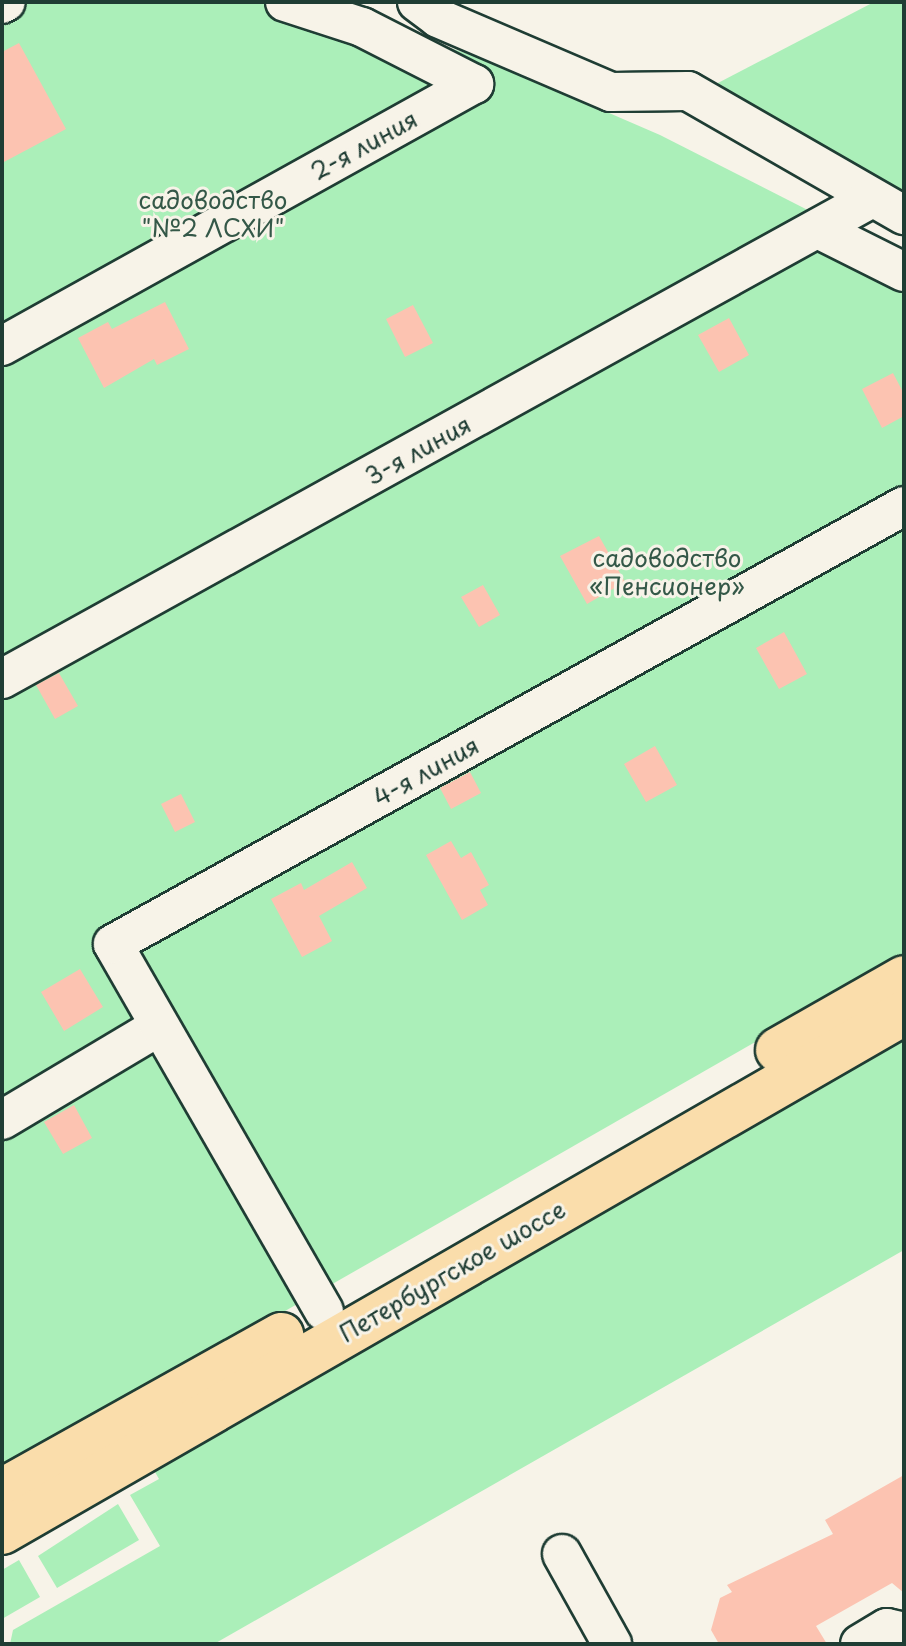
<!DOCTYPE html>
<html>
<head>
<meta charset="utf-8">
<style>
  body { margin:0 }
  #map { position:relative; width:906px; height:1646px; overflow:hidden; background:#f7f3e8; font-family:"Playpen Sans",sans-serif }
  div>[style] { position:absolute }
  .green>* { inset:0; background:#abefb9 }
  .building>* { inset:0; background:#fcc3b1 }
  .roads { filter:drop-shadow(2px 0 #1f3d34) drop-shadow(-2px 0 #1f3d34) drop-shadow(0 2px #1f3d34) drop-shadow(0 -2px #1f3d34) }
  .minor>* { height:38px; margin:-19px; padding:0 19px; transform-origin:19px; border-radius:19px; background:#f7f3e8 }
  .major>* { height:44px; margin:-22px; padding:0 22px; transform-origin:22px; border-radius:22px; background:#faddab }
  span { translate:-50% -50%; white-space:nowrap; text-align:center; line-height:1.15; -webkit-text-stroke:6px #f7f3e8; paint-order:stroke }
  .street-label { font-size:24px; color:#1f3d34 }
  .park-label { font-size:24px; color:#345848 }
  .frame { position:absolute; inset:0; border:4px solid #1f3d34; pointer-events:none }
</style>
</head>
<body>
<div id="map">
  <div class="green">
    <div style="clip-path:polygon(2px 2px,309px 2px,484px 59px,660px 135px,904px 259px,904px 957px,2px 1473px)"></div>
    <div style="clip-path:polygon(874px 2px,904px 2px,904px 201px,716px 84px)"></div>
    <div style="clip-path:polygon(904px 1030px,904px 1250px,214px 1644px,10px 1644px,13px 1630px,160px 1546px,130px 1495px,159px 1479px,155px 1472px,200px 1433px)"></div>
    <div style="clip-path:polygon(118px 1504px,139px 1540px,57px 1588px,38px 1556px)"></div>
    <div style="clip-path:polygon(19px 1560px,40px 1597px,2px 1619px,2px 1570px)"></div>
  </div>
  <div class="building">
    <div style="clip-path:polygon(19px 43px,66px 129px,2px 163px,2px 52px)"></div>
    <div style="clip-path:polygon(165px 302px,189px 349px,157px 365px,154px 359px,104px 388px,78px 338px,108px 322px,112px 329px)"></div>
    <div style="clip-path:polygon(413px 305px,433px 343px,405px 357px,386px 319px)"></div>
    <div style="clip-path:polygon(729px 318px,749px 355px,719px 372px,698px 335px)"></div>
    <div style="clip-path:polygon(893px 373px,904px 394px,904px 416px,882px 428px,862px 389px)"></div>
    <div style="clip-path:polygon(599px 536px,625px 582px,587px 604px,560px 556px)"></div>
    <div style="clip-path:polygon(483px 585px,500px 615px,479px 627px,461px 597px)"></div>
    <div style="clip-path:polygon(784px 632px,807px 674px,779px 689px,756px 648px)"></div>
    <div style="clip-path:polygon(59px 673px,78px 706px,55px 719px,36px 685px)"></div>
    <div style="clip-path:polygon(655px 746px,677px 785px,646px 802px,624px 764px)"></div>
    <div style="clip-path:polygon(470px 772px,481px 793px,451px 809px,440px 788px)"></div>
    <div style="clip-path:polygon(181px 794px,195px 822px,175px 832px,161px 804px)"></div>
    <div style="clip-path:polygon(451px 841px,461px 858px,471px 852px,489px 885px,480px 890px,488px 905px,462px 920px,426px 855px)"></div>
    <div style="clip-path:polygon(352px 862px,367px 888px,319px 916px,332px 941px,302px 957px,271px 899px,301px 883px,304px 890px)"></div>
    <div style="clip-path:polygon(80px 969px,103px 1007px,64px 1031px,41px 992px)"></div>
    <div style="clip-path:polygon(74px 1105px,92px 1138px,63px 1154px,44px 1122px)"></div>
    <div style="clip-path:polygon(904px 1475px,904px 1593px,892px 1583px,816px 1626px,827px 1644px,719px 1644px,711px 1630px,720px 1598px,732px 1592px,727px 1585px,833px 1534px,825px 1520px)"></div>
  </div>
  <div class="roads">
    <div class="minor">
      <div style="left:285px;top:2px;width:81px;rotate:18deg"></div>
      <div style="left:362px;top:27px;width:126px;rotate:27deg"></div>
      <div style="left:417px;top:2px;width:26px;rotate:37deg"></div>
      <div style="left:438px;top:18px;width:188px;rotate:23.2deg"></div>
      <div style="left:611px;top:92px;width:77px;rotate:-0.7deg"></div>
      <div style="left:688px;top:91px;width:249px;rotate:29.9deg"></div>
      <div style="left:2px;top:4px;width:4px;rotate:-27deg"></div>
      <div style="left:818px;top:229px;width:96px;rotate:26.6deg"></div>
      <div style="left:2px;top:346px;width:540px;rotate:-29.03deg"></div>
      <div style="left:2px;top:679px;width:994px;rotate:-28.94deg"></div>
      <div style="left:2px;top:1120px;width:182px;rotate:-30.8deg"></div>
      <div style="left:324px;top:1311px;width:423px;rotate:-119.9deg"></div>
      <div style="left:113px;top:944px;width:904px;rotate:-28.97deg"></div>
      <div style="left:562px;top:1554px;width:103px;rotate:60.9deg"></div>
      <div style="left:860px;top:1644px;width:31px;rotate:-31deg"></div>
      <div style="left:887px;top:1628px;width:17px;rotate:13deg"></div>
    </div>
    <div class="major">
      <div style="left:778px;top:1050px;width:145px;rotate:-29.7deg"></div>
      <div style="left:2px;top:1491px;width:320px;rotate:-29.2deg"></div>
      <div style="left:2px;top:1532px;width:1041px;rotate:-29.92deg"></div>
    </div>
  </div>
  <div class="street-label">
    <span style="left:364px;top:145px;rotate:-29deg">2-я линия</span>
    <span style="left:418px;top:450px;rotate:-29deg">3-я линия</span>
    <span style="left:426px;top:771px;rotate:-29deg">4-я линия</span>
    <span style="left:452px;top:1271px;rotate:-30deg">Петербургское шоссе</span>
  </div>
  <div class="park-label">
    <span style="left:213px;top:214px">садоводство<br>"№2 ЛСХИ"</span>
    <span style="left:667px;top:572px">садоводство<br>«Пенсионер»</span>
  </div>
  <div class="frame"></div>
</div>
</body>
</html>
